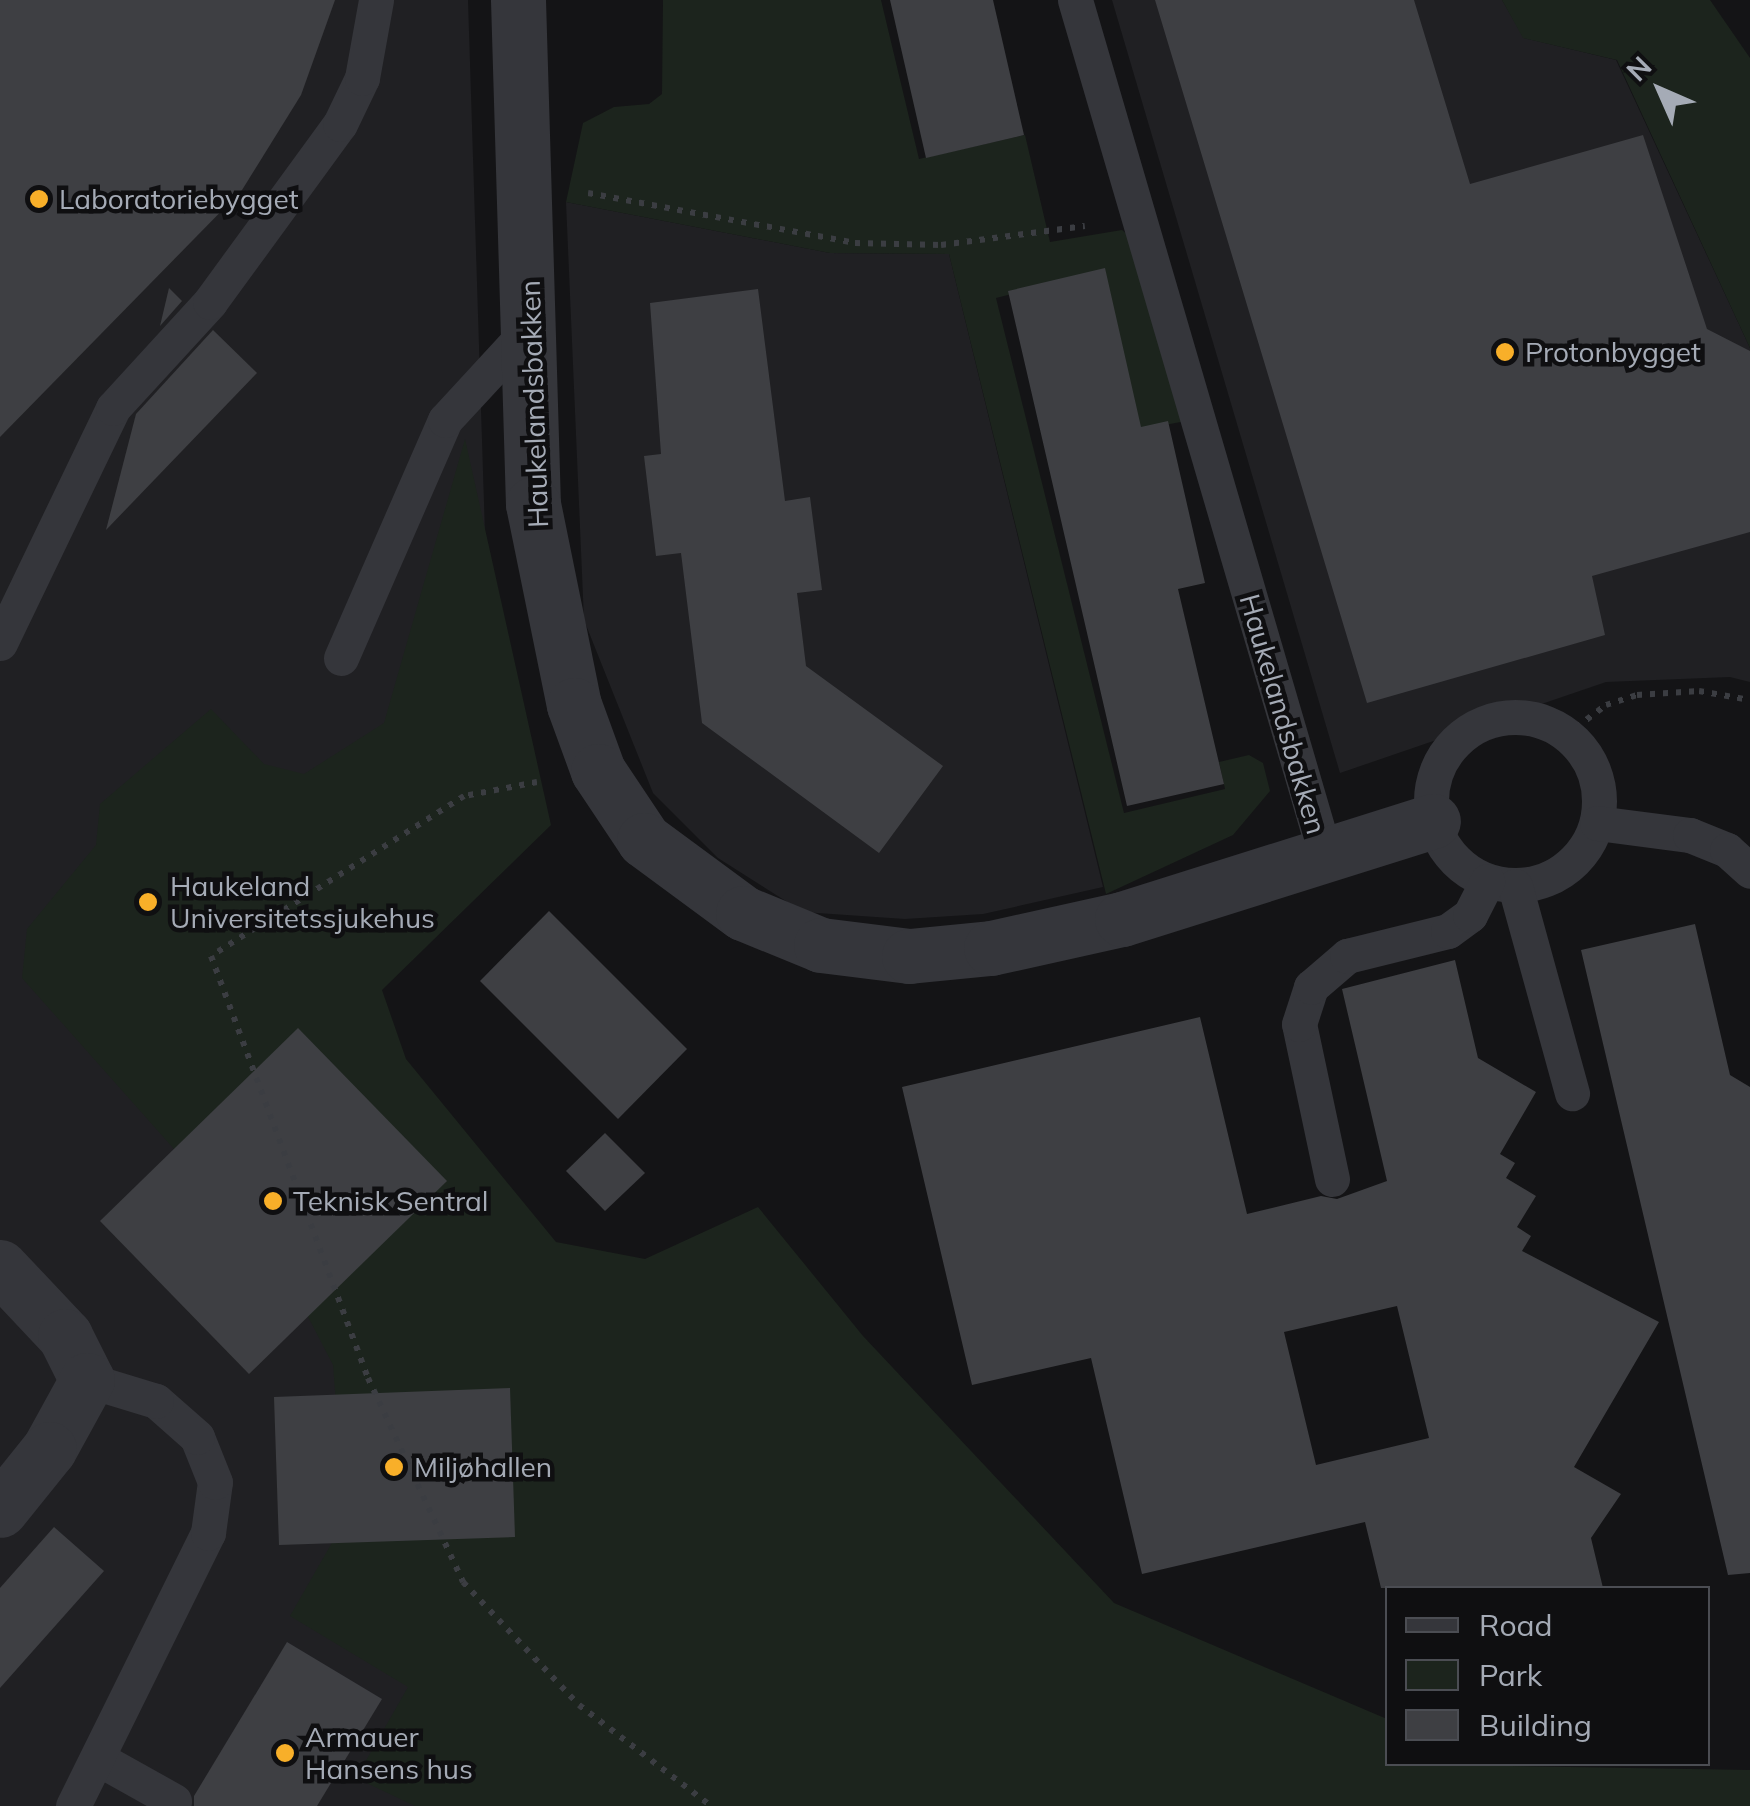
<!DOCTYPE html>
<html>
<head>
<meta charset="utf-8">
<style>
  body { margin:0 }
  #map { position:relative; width:1750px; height:1806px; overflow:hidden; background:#141416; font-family:Mulish,sans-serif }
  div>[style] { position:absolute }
  .built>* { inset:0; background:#202023 }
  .green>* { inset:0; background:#1c241d }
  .building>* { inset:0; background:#3e3f43 }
  .path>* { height:6px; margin-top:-3px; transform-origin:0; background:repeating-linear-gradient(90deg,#3b3d42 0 5px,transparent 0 13px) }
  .service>* { height:35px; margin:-17.5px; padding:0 17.5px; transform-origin:17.5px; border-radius:17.5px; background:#35363b }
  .service>.ring { margin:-17.5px; padding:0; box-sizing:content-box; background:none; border:35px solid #35363b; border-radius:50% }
  .minor>* { height:55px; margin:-27.5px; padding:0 27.5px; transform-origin:27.5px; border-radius:27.5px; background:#35363b }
  .dots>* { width:28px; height:28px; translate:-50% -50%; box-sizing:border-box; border:5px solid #0f0f11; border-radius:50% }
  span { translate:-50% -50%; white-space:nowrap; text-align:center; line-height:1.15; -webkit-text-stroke:9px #0f0f11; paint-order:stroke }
  .poi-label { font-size:28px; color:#a5abb6 }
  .left { translate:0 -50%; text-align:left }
  .street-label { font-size:28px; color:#a5abb6 }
  .legend { position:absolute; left:1385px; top:1586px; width:325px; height:180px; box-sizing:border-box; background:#0f0f11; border:2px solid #4b4d53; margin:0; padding:12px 18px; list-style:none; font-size:30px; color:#a5abb6 }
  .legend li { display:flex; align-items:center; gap:20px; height:50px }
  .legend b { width:50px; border:2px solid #4b4d53 }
  .north { position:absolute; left:1610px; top:40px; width:100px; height:100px; -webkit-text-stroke:8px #0f0f11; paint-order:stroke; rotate:315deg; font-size:28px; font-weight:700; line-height:40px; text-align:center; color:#a5abb6 }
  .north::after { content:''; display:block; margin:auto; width:35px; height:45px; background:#a5abb6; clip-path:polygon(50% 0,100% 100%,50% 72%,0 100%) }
</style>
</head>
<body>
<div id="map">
  <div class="built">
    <div style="clip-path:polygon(0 0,468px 0,488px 629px,211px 957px,757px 1806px,0 1806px)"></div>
    <div style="clip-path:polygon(1112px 0,1502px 0,1524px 38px,1616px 60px,1750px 348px,1750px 682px,1730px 677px,1606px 682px,1340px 773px)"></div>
    <div style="clip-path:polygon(566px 202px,830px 253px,949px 254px,1103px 887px,983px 914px,905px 919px,803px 912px,718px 858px,653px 793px,584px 620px)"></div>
  </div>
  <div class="green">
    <div style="clip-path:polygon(663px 0,881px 0,919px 159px,1025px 135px,1050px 242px,1122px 230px,1138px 243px,1186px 421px,1138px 430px,1098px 272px,996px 298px,1124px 813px,1225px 789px,1219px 762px,1249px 755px,1263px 763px,1270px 791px,1233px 835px,1106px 894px,949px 254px,830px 253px,566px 202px,583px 123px,614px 107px,649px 104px,662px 94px)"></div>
    <div style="clip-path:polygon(1502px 0,1710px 0,1750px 58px,1750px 348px,1617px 60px,1523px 38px)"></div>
    <div style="clip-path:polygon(465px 439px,551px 825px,382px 990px,406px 1059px,556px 1242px,645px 1259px,758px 1207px,863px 1336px,1114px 1603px,1387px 1719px,1388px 1764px,1750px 1770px,1750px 1806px,415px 1806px,356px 1778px,408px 1687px,290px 1616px,345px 1520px,333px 1365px,287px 1276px,22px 978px,27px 929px,96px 845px,100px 804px,211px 709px,264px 764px,304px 774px,384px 723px)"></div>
  </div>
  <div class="building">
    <div style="clip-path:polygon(0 0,335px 0,301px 95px,242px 190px,0 437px)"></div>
    <div style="clip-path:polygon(890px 0,993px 0,1024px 135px,926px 158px)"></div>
    <div style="clip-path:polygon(1155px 0,1414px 0,1470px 184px,1643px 135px,1707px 329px,1750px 351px,1750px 532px,1592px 576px,1605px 635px,1367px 703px)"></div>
    <div style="clip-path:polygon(1105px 268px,1141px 427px,1168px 421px,1205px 583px,1178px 589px,1224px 784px,1127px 806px,1008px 291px)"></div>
    <div style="clip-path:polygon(169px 288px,182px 301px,160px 326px)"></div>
    <div style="clip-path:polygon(758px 289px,785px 501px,810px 497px,822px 590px,797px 593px,806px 666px,943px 766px,879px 853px,702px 723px,681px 553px,656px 556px,644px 456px,661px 454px,650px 303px)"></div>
    <div style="clip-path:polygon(213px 330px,257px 373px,106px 530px,136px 414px)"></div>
    <div style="clip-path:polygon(549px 911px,687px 1049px,618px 1119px,480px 981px)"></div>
    <div style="clip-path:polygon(1695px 924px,1730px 1075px,1750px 1087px,1750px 1573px,1728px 1575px,1581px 950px)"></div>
    <div style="clip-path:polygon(evenodd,1455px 960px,1478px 1058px,1536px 1092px,1500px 1154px,1515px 1163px,1506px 1178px,1536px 1196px,1517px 1227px,1531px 1236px,1522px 1251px,1659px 1322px,1574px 1467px,1621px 1494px,1591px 1538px,1603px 1588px,1381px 1588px,1365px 1522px,1142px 1574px,1091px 1358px,972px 1385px,902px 1087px,1200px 1017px,1247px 1214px,1321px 1196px,1337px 1199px,1387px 1181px,1342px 989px,1455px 960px,1397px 1306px,1429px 1438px,1316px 1465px,1284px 1332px,1397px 1306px)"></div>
    <div style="clip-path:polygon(298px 1028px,447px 1181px,249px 1374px,100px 1221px)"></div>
    <div style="clip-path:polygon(605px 1133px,645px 1173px,605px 1211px,566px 1171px)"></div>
    <div style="clip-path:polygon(510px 1388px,515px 1537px,279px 1545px,274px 1397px)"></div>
    <div style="clip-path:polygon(54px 1527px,104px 1571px,0 1688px,0 1588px)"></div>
    <div style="clip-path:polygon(287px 1642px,382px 1699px,317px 1806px,194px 1806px,194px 1796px)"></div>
  </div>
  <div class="path">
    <div style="left:588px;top:193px;width:272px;rotate:10.6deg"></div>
    <div style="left:855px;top:243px;width:86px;rotate:1.3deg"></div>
    <div style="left:941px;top:245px;width:145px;rotate:-7.5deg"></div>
    <div style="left:1566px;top:735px;width:50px;rotate:-36.9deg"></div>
    <div style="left:1606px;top:705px;width:33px;rotate:-18deg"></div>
    <div style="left:1637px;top:695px;width:62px;rotate:-3.7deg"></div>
    <div style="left:1699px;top:691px;width:52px;rotate:10deg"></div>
    <div style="left:537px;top:782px;width:74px;rotate:169.1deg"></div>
    <div style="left:464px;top:796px;width:299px;rotate:147.7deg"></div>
    <div style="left:211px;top:956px;width:450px;rotate:69.6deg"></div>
    <div style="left:368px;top:1378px;width:225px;rotate:65deg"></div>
    <div style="left:463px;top:1582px;width:169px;rotate:46.7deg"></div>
    <div style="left:579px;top:1705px;width:166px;rotate:37.4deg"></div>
  </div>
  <div class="service">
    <div style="left:1075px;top:0;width:887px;rotate:73.69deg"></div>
    <div style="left:0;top:643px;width:261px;rotate:-64.3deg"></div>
    <div style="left:113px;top:408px;width:144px;rotate:-47.5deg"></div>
    <div style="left:210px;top:302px;width:220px;rotate:-53.9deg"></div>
    <div style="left:340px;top:124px;width:51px;rotate:-64.4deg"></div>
    <div style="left:362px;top:78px;width:79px;rotate:-79.8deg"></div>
    <div style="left:341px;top:658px;width:260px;rotate:-66.4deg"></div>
    <div style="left:445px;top:420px;width:124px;rotate:-47.3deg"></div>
    <div class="ring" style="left:1431px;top:717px;width:133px;height:133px"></div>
    <div style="left:1597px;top:823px;width:94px;rotate:7.4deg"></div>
    <div style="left:1690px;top:835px;width:40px;rotate:22deg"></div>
    <div style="left:1727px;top:850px;width:31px;rotate:42deg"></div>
    <div style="left:1515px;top:886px;width:215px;rotate:74.6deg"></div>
    <div style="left:1332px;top:1179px;width:158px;rotate:-102deg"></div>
    <div style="left:1299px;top:1024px;width:39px;rotate:-72deg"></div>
    <div style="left:1311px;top:987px;width:48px;rotate:-40.7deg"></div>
    <div style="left:1347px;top:956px;width:104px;rotate:-13.9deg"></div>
    <div style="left:1448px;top:931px;width:27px;rotate:-36deg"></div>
    <div style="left:1470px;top:915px;width:38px;rotate:-63deg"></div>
    <div style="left:99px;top:1759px;width:86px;rotate:29.2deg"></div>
    <div style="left:73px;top:1806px;width:305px;rotate:-63.7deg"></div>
    <div style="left:208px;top:1533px;width:51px;rotate:-82.2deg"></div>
    <div style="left:215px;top:1482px;width:48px;rotate:-111.8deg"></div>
    <div style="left:197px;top:1437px;width:55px;rotate:-138.7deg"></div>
    <div style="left:156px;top:1401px;width:72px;rotate:-163.1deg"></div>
  </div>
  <div class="minor">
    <div style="left:518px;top:0;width:504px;rotate:88.3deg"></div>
    <div style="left:533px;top:504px;width:205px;rotate:78.5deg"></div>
    <div style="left:574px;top:705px;width:70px;rotate:70deg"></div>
    <div style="left:598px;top:771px;width:83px;rotate:56.3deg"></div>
    <div style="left:644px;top:840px;width:123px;rotate:36.4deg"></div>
    <div style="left:743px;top:913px;width:84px;rotate:22.3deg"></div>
    <div style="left:821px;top:945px;width:89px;rotate:7.1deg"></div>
    <div style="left:909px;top:956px;width:82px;rotate:-5.6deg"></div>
    <div style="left:991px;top:948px;width:134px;rotate:-12.5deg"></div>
    <div style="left:1122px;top:919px;width:326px;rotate:-17.5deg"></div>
    <div style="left:0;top:1267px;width:95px;rotate:46.7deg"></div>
    <div style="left:65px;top:1336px;width:49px;rotate:63.4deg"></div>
    <div style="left:87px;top:1380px;width:79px;rotate:118.8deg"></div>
    <div style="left:49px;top:1449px;width:78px;rotate:128.8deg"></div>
  </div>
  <div class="dots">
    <div style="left:39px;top:199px;background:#f8af29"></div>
    <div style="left:1505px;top:352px;background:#f8af29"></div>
    <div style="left:148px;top:902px;background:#f8af29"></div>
    <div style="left:273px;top:1201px;background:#f8af29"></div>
    <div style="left:394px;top:1467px;background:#f8af29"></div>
    <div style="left:285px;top:1753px;background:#f8af29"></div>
  </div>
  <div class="poi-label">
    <span class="left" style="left:59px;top:199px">Laboratoriebygget</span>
    <span class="left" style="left:1525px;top:352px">Protonbygget</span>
    <span class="left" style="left:170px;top:902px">Haukeland<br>Universitetssjukehus</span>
    <span class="left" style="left:293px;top:1201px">Teknisk Sentral</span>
    <span class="left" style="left:414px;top:1467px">Miljøhallen</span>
    <span class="left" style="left:305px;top:1753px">Armauer<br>Hansens hus</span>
  </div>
  <div class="street-label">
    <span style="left:534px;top:404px;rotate:-92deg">Haukelandsbakken</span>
    <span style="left:1283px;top:714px;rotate:74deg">Haukelandsbakken</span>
  </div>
  <ul class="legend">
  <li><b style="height:12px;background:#35363b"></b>Road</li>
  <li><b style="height:28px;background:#1c241d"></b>Park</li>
  <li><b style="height:28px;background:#3e3f43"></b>Building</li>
  </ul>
  <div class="north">N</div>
</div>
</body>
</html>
